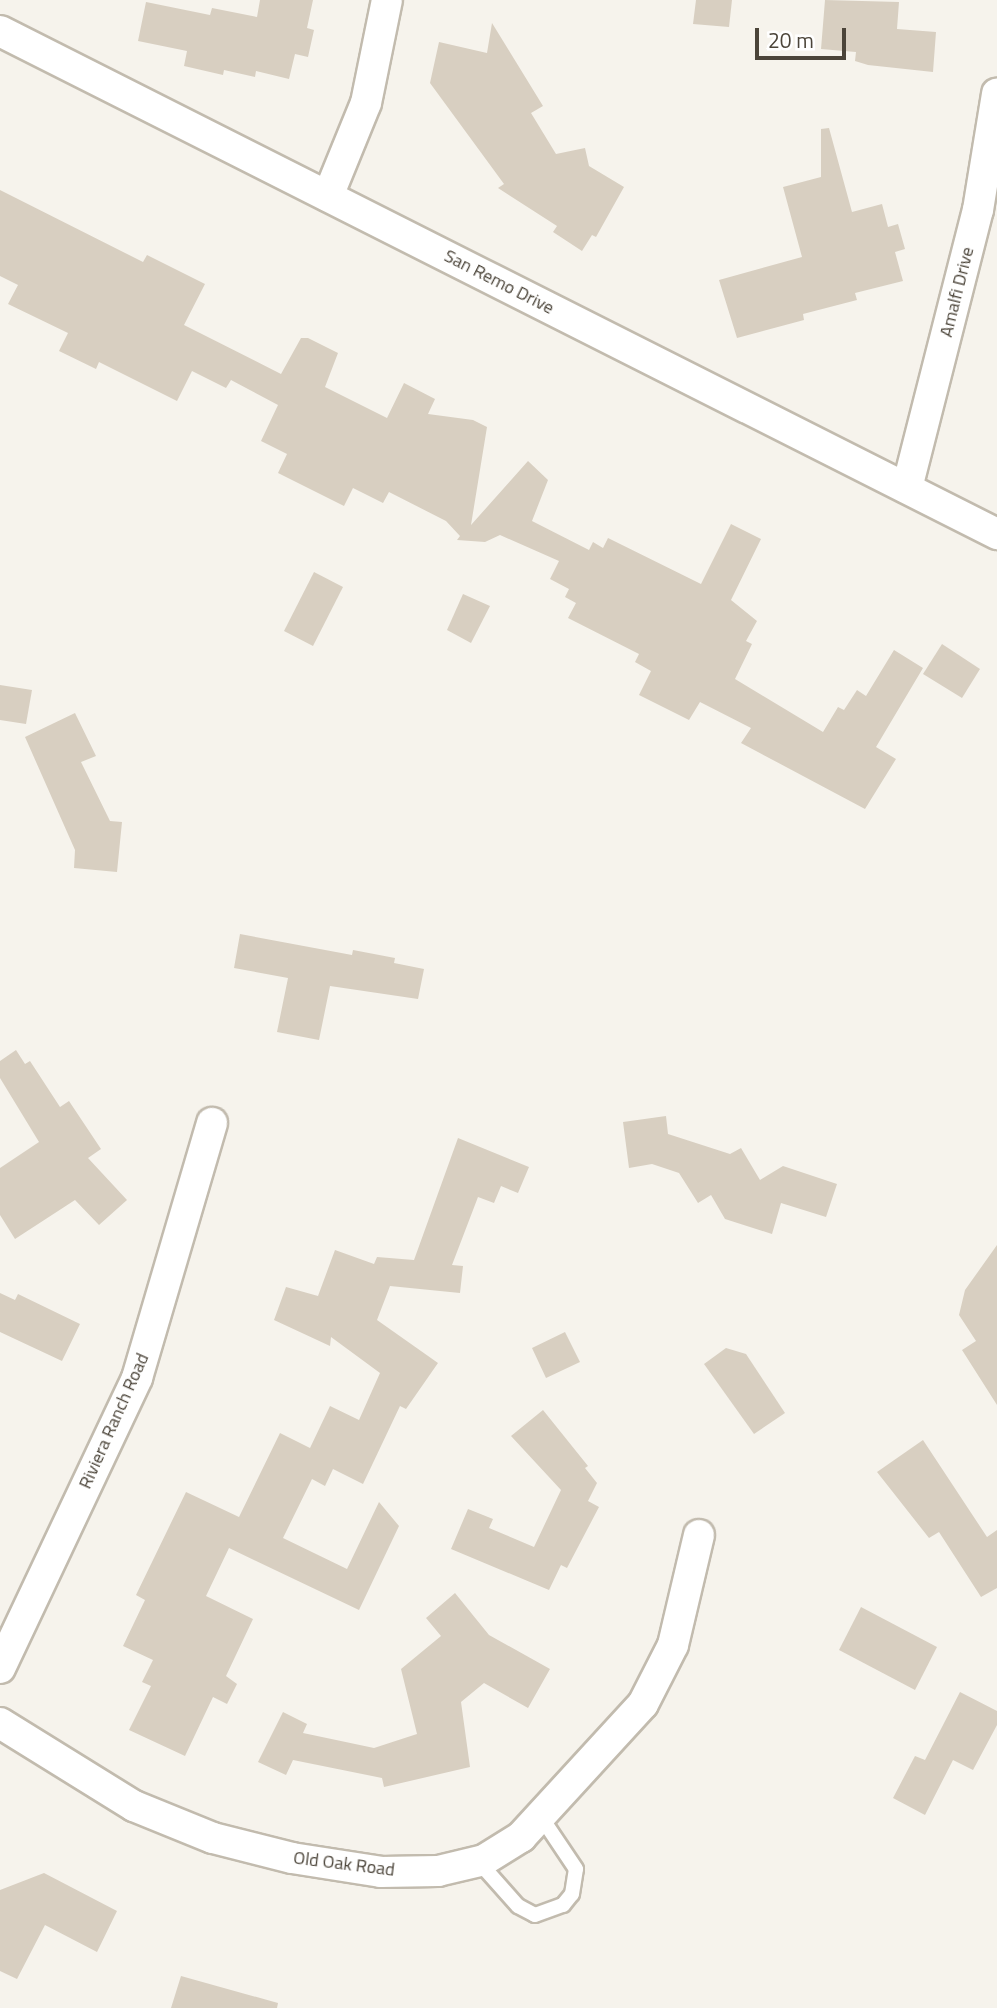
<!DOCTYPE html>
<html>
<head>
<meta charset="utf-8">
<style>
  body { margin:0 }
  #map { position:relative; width:997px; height:2008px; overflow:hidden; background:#f6f3ec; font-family:"Titillium Web",sans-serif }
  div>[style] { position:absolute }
  .building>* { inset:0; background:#d8cfc1 }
  .roads { filter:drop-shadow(2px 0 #c2bbae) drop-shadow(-2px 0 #c2bbae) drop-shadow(0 2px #c2bbae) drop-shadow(0 -2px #c2bbae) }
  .lane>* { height:14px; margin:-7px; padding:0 7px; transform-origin:7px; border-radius:7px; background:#fff }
  .street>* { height:30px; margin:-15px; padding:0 15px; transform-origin:15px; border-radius:15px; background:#fff }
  span { translate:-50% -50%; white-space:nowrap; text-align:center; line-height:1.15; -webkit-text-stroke:5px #fff; paint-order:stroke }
  .street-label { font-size:18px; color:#4b4439 }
  .scale { position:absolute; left:755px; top:28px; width:91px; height:32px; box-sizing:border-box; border:4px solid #4b4439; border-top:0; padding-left:9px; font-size:21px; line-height:24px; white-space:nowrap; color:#4b4439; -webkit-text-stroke:5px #fff; paint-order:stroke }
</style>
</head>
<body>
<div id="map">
  <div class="building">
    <div style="clip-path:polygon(260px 0,313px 0,307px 28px,314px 30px,308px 57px,295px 54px,289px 79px,256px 71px,255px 77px,224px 70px,223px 75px,184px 66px,187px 51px,138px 41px,146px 2px,210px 15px,212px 8px,257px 17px)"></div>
    <div style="clip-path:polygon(696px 0,732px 0,729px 27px,693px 24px)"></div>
    <div style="clip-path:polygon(825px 0,899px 2px,897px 29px,936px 32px,933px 72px,868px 65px,855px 61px,856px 52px,821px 49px)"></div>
    <div style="clip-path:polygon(492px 23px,543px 106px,531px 113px,556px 154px,585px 148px,589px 166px,624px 187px,596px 237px,592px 235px,582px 251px,553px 232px,557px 226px,498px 188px,504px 184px,430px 83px,439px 42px,487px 53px)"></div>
    <div style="clip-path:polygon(829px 128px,852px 212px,882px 204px,888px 227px,898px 224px,905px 249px,895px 252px,903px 281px,855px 293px,857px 300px,803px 314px,804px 320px,737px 338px,719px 280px,802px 257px,783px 187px,821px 177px,821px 129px)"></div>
    <div style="clip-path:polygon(0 190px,143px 262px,147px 255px,205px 284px,184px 325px,281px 374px,301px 338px,308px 338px,338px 353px,325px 387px,387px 418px,404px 383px,435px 399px,428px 414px,473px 420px,487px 427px,471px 525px,528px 461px,548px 480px,532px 521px,589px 550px,593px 542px,603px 548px,608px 538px,701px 584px,731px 524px,761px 539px,731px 600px,757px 621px,746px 641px,752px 644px,735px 679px,823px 732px,838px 707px,844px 710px,857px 690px,866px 696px,894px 650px,923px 668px,876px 747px,896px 759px,865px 809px,741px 743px,751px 728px,700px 702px,689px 720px,639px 695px,651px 671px,635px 662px,639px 654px,568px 618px,576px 603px,565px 597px,569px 589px,550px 579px,559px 561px,500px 535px,485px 542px,457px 540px,460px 536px,446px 521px,389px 492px,383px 503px,353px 488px,344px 506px,278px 473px,287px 454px,261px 441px,278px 405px,231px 380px,226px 388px,192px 371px,177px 401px,99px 362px,96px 369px,59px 351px,68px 333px,8px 304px,18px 285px,0 276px)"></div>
    <div style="clip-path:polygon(314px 572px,343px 587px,313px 646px,284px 631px)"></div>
    <div style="clip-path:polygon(463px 594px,490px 606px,471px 643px,447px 630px)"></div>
    <div style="clip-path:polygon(942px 644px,980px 669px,962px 698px,923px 674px)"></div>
    <div style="clip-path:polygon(0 685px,32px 690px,26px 724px,0 720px)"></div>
    <div style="clip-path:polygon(75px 713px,96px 756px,81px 762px,110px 821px,122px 822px,117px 872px,74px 868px,75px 850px,25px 737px)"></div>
    <div style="clip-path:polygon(240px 934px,352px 955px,353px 950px,395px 958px,394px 963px,424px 969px,418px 999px,330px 986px,319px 1040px,277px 1032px,288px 978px,234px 968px)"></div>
    <div style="clip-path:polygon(16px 1050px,25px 1064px,30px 1061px,60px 1107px,69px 1101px,101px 1149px,88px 1158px,127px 1200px,99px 1225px,75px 1200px,15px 1239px,0 1215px,0 1168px,39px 1142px,0 1078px,0 1061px)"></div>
    <div style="clip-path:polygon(666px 1116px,668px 1134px,730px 1154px,741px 1148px,760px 1180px,783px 1166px,837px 1184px,826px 1217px,781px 1203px,772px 1234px,725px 1219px,711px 1195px,698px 1203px,679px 1173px,652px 1164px,629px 1168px,623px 1122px)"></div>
    <div style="clip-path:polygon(458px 1138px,529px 1167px,518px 1193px,501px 1186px,494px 1203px,478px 1197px,452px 1265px,463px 1266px,460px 1293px,390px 1286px,377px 1320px,438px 1363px,406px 1409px,400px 1406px,363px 1484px,333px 1469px,325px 1486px,312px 1479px,283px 1538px,347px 1569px,379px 1502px,399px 1526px,359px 1610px,229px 1548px,206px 1596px,253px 1619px,226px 1676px,237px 1684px,227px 1704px,213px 1697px,185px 1756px,129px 1730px,151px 1686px,142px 1682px,153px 1660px,123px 1646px,145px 1600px,136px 1595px,186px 1492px,239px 1517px,280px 1433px,310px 1448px,330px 1406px,359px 1420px,380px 1373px,331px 1337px,330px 1346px,274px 1320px,286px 1287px,318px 1296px,335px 1250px,374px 1264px,377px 1257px,414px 1260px)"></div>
    <div style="clip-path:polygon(997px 1245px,997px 1405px,962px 1350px,976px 1341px,959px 1315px,965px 1290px)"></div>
    <div style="clip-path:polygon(0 1293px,15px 1300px,18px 1294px,80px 1324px,62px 1361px,0 1332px)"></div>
    <div style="clip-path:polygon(565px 1332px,580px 1362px,546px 1378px,532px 1348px)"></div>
    <div style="clip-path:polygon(726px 1348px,746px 1354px,785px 1413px,754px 1434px,704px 1364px)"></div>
    <div style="clip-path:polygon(543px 1410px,588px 1466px,585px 1468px,597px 1483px,588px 1501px,599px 1507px,567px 1568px,561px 1565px,549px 1590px,451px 1549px,468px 1509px,493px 1519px,489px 1528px,534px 1547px,561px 1490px,511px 1436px)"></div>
    <div style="clip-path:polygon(923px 1440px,987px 1537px,997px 1530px,997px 1588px,981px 1597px,939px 1532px,929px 1538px,877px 1472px)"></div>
    <div style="clip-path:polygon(455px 1593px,489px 1635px,550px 1669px,528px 1708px,484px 1683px,461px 1702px,470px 1767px,384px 1787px,382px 1778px,293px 1760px,286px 1775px,258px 1762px,283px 1712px,307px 1724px,303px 1733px,374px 1748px,417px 1734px,401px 1669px,441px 1636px,426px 1618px)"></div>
    <div style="clip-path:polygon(861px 1607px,937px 1647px,915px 1690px,839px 1650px)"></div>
    <div style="clip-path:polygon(960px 1692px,997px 1711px,997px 1725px,973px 1770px,953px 1760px,925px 1815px,893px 1798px,915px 1756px,925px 1760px)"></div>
    <div style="clip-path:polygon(44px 1873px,117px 1911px,97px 1952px,45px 1925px,17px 1979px,0 1971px,0 1890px)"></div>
    <div style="clip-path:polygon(181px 1976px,278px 2003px,277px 2008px,171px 2008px)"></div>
  </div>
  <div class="roads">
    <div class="lane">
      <div style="left:478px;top:1861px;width:60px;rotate:48.4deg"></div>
      <div style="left:518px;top:1906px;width:19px;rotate:28deg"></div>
      <div style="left:535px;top:1915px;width:30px;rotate:-20deg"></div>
      <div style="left:563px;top:1905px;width:14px;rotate:-51deg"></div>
      <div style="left:572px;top:1894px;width:25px;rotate:-81deg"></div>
      <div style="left:576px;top:1869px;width:63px;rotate:-123.9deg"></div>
    </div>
    <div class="street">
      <div style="left:0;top:31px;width:1117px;rotate:26.77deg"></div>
      <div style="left:328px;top:196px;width:100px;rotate:-67.8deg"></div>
      <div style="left:366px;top:103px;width:105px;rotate:-78.5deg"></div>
      <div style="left:907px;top:488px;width:287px;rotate:-75.7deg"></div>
      <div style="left:978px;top:210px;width:118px;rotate:-80.7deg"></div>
      <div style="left:0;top:1668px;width:321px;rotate:-64.7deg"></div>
      <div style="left:137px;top:1378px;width:266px;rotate:-73.6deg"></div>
      <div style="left:0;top:1723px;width:158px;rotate:31.8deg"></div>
      <div style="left:134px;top:1806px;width:85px;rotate:22.1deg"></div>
      <div style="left:213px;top:1838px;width:81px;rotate:14.2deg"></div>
      <div style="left:292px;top:1858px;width:90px;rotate:8.9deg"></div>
      <div style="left:381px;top:1872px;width:57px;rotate:-1deg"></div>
      <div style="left:438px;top:1871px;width:47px;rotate:-13.4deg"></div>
      <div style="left:484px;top:1860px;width:44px;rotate:-31.9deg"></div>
      <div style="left:521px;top:1837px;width:180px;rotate:-47.5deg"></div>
      <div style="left:643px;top:1704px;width:66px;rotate:-63deg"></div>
      <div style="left:673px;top:1645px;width:113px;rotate:-76.7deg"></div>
    </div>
  </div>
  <div class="street-label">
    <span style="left:499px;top:282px;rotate:27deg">San Remo Drive</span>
    <span style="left:957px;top:292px;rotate:-76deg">Amalfi Drive</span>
    <span style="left:114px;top:1421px;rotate:-66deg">Riviera Ranch Road</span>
    <span style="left:344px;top:1864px;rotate:7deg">Old Oak Road</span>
  </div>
  <div class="scale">20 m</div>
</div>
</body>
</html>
